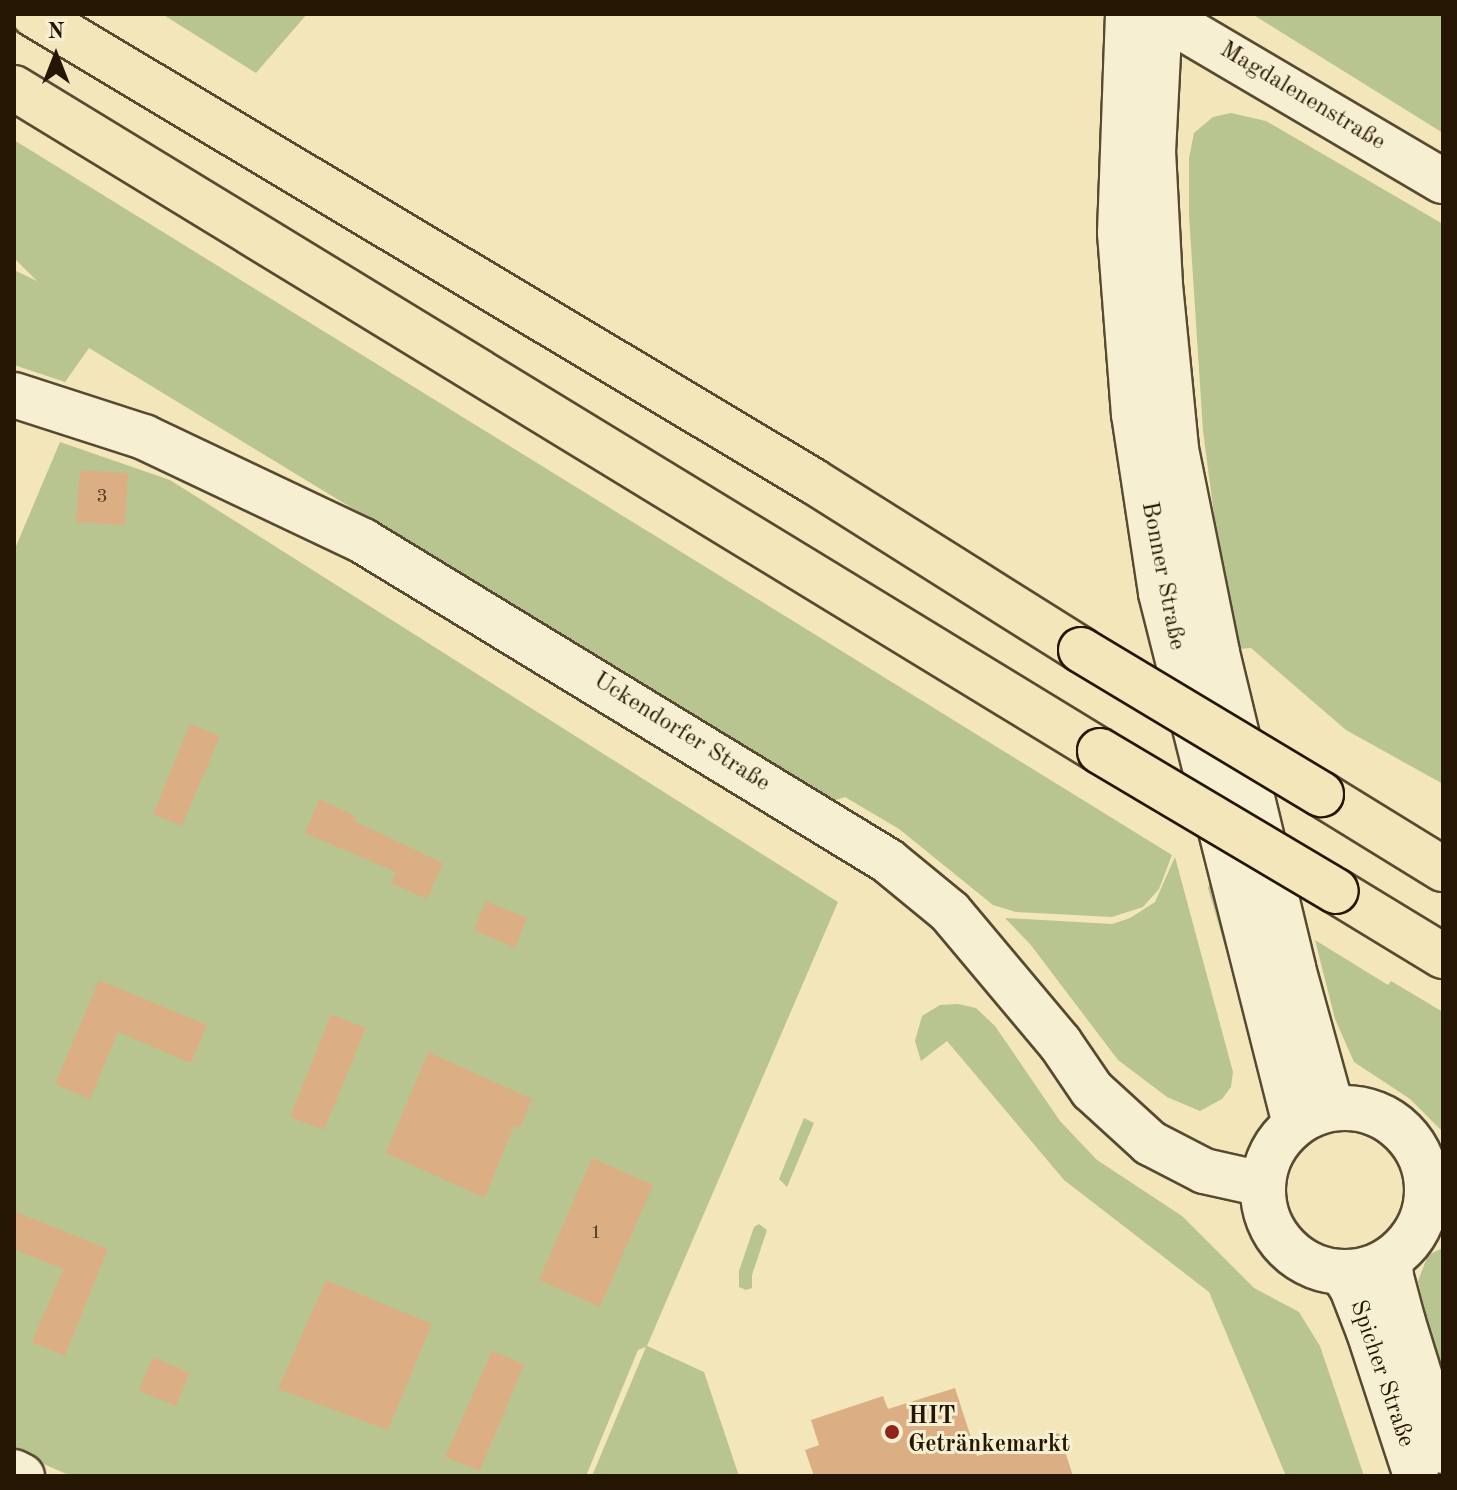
<!DOCTYPE html>
<html>
<head>
<meta charset="utf-8">
<style>
  body { margin:0 }
  #map { position:relative; width:1457px; height:1490px; overflow:hidden; background:#f2e6ba; font-family:"Old Standard TT",serif }
  div>[style] { position:absolute }
  .green>* { inset:0; background:#b9c591 }
  .building>* { inset:0; background:#dbaf83 }
  .roads { filter:drop-shadow(2px 0 #584a31) drop-shadow(-2px 0 #584a31) drop-shadow(0 2px #584a31) drop-shadow(0 -2px #584a31) }
  .minor>* { height:44px; margin:-22px; padding:0 22px; transform-origin:22px; border-radius:22px; background:#f7efd2 }
  .tertiary>* { height:44px; margin:-22px; padding:0 22px; transform-origin:22px; border-radius:22px; background:#f7efd2 }
  .tertiary>.ring { margin:-22px; padding:0; box-sizing:content-box; background:none; border:44px solid #f7efd2; border-radius:50% }
  .motorway>* { height:44px; margin:-22px; padding:0 22px; transform-origin:22px; border-radius:22px; background:#f2e6ba }
  .bridges { filter:drop-shadow(2px 0 #251603) drop-shadow(-2px 0 #251603) drop-shadow(0 2px #251603) drop-shadow(0 -2px #251603) }
  .motorway-bridge>* { height:44px; margin:-22px; padding:0 22px; transform-origin:22px; border-radius:22px; background:#f2e6ba }
  .dots>* { width:22px; height:22px; translate:-50% -50%; box-sizing:border-box; border:4px solid #f7efd2; border-radius:50% }
  span { translate:-50% -50%; white-space:nowrap; text-align:center; line-height:1.15; -webkit-text-stroke:6px #f7efd2; paint-order:stroke }
  .number-label { font-size:20px; color:#523c23 }
  .number-label span { -webkit-text-stroke-width:0 }
  .street-label { font-size:24px; color:#251603 }
  .poi-label { font-size:24px; color:#251603; font-weight:700 }
  .left { translate:0 -50%; text-align:left }
  .frame { position:absolute; inset:0; border:16px solid #251603; pointer-events:none }
  .north { position:absolute; left:16px; top:16px; width:80px; height:80px; -webkit-text-stroke:6px #f7efd2; paint-order:stroke; rotate:0deg; font-size:22px; font-weight:700; line-height:32px; text-align:center; color:#251603 }
  .north::after { content:''; display:block; margin:auto; width:28px; height:36px; background:#251603; clip-path:polygon(50% 0,100% 100%,50% 72%,0 100%) }
</style>
</head>
<body>
<div id="map">
  <div class="green">
    <div style="clip-path:polygon(162px 14px,307px 14px,256px 73px)"></div>
    <div style="clip-path:polygon(1252px 14px,1443px 14px,1443px 133px)"></div>
    <div style="clip-path:polygon(1231px 113px,1266px 121px,1443px 224px,1443px 784px,1346px 730px,1251px 648px,1238px 649px,1218px 545px,1203px 431px,1189px 215px,1189px 158px,1194px 133px,1213px 117px)"></div>
    <div style="clip-path:polygon(14px 140px,1172px 855px,1159px 889px,1143px 907px,1112px 917px,1016px 912px,993px 905px,899px 829px,845px 797px,833px 801px,89px 348px,65px 382px,14px 365px,14px 270px,37px 281px,14px 258px)"></div>
    <div style="clip-path:polygon(60px 442px,170px 480px,838px 902px,647px 1346px,704px 1372px,739px 1476px,592px 1476px,646px 1347px,638px 1350px,586px 1476px,71px 1476px,14px 1451px,14px 551px)"></div>
    <div style="clip-path:polygon(1175px 857px,1233px 1072px,1231px 1087px,1222px 1099px,1200px 1111px,1167px 1097px,1118px 1060px,1030px 944px,1005px 918px,1112px 924px,1130px 918px,1155px 902px)"></div>
    <div style="clip-path:polygon(1211px 879px,1256px 1054px,1208px 888px)"></div>
    <div style="clip-path:polygon(1315px 940px,1388px 985px,1391px 981px,1443px 1012px,1443px 1132px,1410px 1099px,1354px 1062px,1335px 1019px)"></div>
    <div style="clip-path:polygon(958px 1004px,976px 1008px,995px 1026px,1060px 1121px,1097px 1160px,1182px 1216px,1254px 1288px,1299px 1312px,1320px 1346px,1364px 1476px,1286px 1476px,1209px 1292px,1064px 1180px,947px 1041px,921px 1061px,915px 1041px,922px 1016px,940px 1005px)"></div>
    <div style="clip-path:polygon(804px 1118px,814px 1123px,787px 1187px,779px 1179px)"></div>
    <div style="clip-path:polygon(759px 1224px,767px 1230px,752px 1275px,752px 1288px,746px 1290px,739px 1287px,739px 1271px,754px 1227px)"></div>
    <div style="clip-path:polygon(1443px 1248px,1443px 1388px,1418px 1281px,1428px 1255px)"></div>
  </div>
  <div class="building">
    <div style="clip-path:polygon(80px 470px,128px 473px,125px 525px,76px 522px)"></div>
    <div style="clip-path:polygon(190px 724px,220px 736px,182px 826px,153px 814px)"></div>
    <div style="clip-path:polygon(319px 799px,356px 816px,354px 821px,443px 863px,427px 899px,391px 883px,396px 872px,305px 833px)"></div>
    <div style="clip-path:polygon(486px 901px,527px 918px,515px 948px,474px 930px)"></div>
    <div style="clip-path:polygon(99px 980px,207px 1025px,191px 1063px,118px 1032px,90px 1099px,55px 1084px)"></div>
    <div style="clip-path:polygon(331px 1014px,366px 1028px,324px 1130px,290px 1117px)"></div>
    <div style="clip-path:polygon(428px 1052px,532px 1099px,520px 1128px,514px 1126px,485px 1198px,386px 1153px)"></div>
    <div style="clip-path:polygon(592px 1158px,653px 1185px,600px 1307px,539px 1280px)"></div>
    <div style="clip-path:polygon(14px 1211px,108px 1249px,65px 1356px,32px 1342px,63px 1269px,14px 1249px)"></div>
    <div style="clip-path:polygon(326px 1280px,432px 1324px,388px 1430px,278px 1389px)"></div>
    <div style="clip-path:polygon(492px 1351px,524px 1364px,480px 1471px,445px 1457px)"></div>
    <div style="clip-path:polygon(153px 1357px,190px 1373px,176px 1406px,139px 1391px)"></div>
    <div style="clip-path:polygon(955px 1388px,977px 1456px,1059px 1433px,1073px 1476px,814px 1476px,805px 1450px,819px 1445px,811px 1420px,883px 1396px,888px 1409px)"></div>
  </div>
  <div class="roads">
    <div class="minor">
      <div style="left:1159px;top:14px;width:329px;rotate:30.5deg"></div>
      <div style="left:1428px;top:1195px;width:15px;rotate:4deg"></div>
      <div style="left:14px;top:1472px;width:9px;rotate:27deg"></div>
    </div>
    <div class="tertiary">
      <div style="left:1128px;top:14px;width:219px;rotate:92.1deg"></div>
      <div style="left:1120px;top:233px;width:182px;rotate:85.6deg"></div>
      <div style="left:1134px;top:414px;width:181px;rotate:81.4deg"></div>
      <div style="left:1161px;top:593px;width:548px;rotate:75.84deg"></div>
      <div style="left:1160px;top:14px;width:137px;rotate:92.9deg"></div>
      <div style="left:1153px;top:151px;width:134px;rotate:87deg"></div>
      <div style="left:1160px;top:285px;width:165px;rotate:84.4deg"></div>
      <div style="left:1176px;top:449px;width:208px;rotate:78.6deg"></div>
      <div style="left:1217px;top:653px;width:324px;rotate:76.4deg"></div>
      <div style="left:1293px;top:968px;width:132px;rotate:74.6deg"></div>
      <div style="left:1328px;top:1095px;width:16px;rotate:55deg"></div>
      <div style="left:14px;top:395px;width:137px;rotate:17.9deg"></div>
      <div style="left:144px;top:437px;width:242px;rotate:25.4deg"></div>
      <div style="left:363px;top:541px;width:615px;rotate:31.36deg"></div>
      <div style="left:888px;top:861px;width:80px;rotate:39.4deg"></div>
      <div style="left:950px;top:912px;width:171px;rotate:50deg"></div>
      <div style="left:1060px;top:1043px;width:57px;rotate:55.8deg"></div>
      <div style="left:1092px;top:1090px;width:79px;rotate:42.4deg"></div>
      <div style="left:1150px;top:1143px;width:61px;rotate:27.4deg"></div>
      <div style="left:1204px;top:1171px;width:59px;rotate:12.6deg"></div>
      <div class="ring" style="left:1263px;top:1108px;width:120px;height:120px"></div>
      <div style="left:1390px;top:1260px;width:17px;rotate:87deg"></div>
      <div style="left:1391px;top:1277px;width:47px;rotate:75.1deg"></div>
      <div style="left:1403px;top:1322px;width:135px;rotate:72.8deg"></div>
      <div style="left:1342px;top:1273px;width:18px;rotate:56deg"></div>
      <div style="left:1352px;top:1288px;width:47px;rotate:68.9deg"></div>
      <div style="left:1369px;top:1332px;width:151px;rotate:71.9deg"></div>
    </div>
    <div class="motorway">
      <div style="left:33px;top:14px;width:909px;rotate:30.91deg"></div>
      <div style="left:813px;top:481px;width:317px;rotate:32.2deg"></div>
      <div style="left:14px;top:88px;width:1272px;rotate:31.4deg"></div>
      <div style="left:1321px;top:794px;width:143px;rotate:31.6deg"></div>
      <div style="left:1336px;top:891px;width:125px;rotate:31.3deg"></div>
    </div>
  </div>
  <div class="bridges">
    <div class="motorway-bridge">
      <div style="left:1081px;top:650px;width:280px;rotate:31deg"></div>
      <div style="left:1100px;top:751px;width:274px;rotate:30.7deg"></div>
    </div>
  </div>
  <div class="dots">
    <div style="left:892px;top:1432px;background:#8f2418"></div>
  </div>
  <div class="number-label">
    <span style="left:102px;top:497px">3</span>
    <span style="left:596px;top:1233px">1</span>
  </div>
  <div class="street-label">
    <span style="left:1302px;top:97px;rotate:31deg">Magdalenenstraße</span>
    <span style="left:1162px;top:576px;rotate:79deg">Bonner Straße</span>
    <span style="left:681px;top:733px;rotate:32deg">Uckendorfer Straße</span>
    <span style="left:1381px;top:1374px;rotate:71deg">Spicher Straße</span>
  </div>
  <div class="poi-label">
    <span class="left" style="left:908px;top:1432px">HIT<br>Getränkemarkt</span>
  </div>
  <div class="frame"></div>
  <div class="north">N</div>
</div>
</body>
</html>
